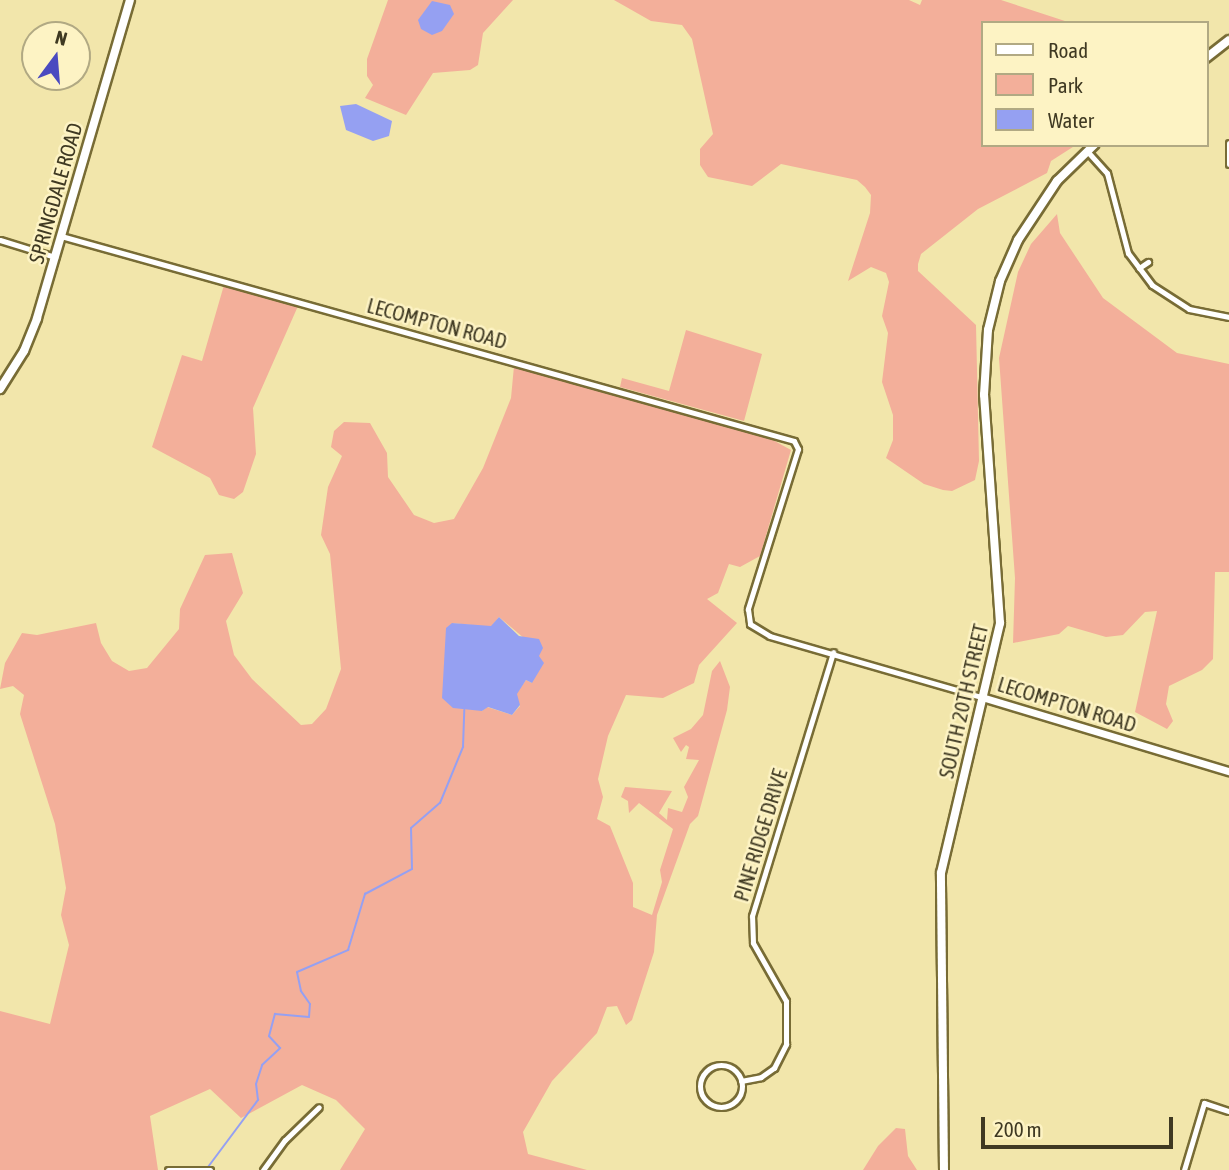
<!DOCTYPE html>
<html>
<head>
<meta charset="utf-8">
<style>
  body { margin:0 }
  #map { position:relative; width:1229px; height:1170px; overflow:hidden; background:#f2e6ab; font-family:"Asap Condensed",sans-serif }
  div>[style] { position:absolute }
  .green>* { inset:0; background:#f3af9a }
  .water>* { inset:0; background:#95a0f2 }
  .stream>* { height:2px; margin:-1px; padding:0 1px; transform-origin:1px; border-radius:1px; background:#95a0f2 }
  .roads { filter:drop-shadow(2px 0 #786c35) drop-shadow(-2px 0 #786c35) drop-shadow(0 2px #786c35) drop-shadow(0 -2px #786c35) }
  .minor>* { height:5px; margin:-2.5px; padding:0 2.5px; transform-origin:2.5px; border-radius:2.5px; background:#fff }
  .minor>.ring { margin:-2.5px; padding:0; box-sizing:content-box; background:none; border:5px solid #fff; border-radius:50% }
  .tertiary>* { height:7px; margin:-3.5px; padding:0 3.5px; transform-origin:3.5px; border-radius:3.5px; background:#fff }
  .secondary>* { height:8px; margin:-4px; padding:0 4px; transform-origin:4px; border-radius:4px; background:#fff }
  span { translate:-50% -50%; white-space:nowrap; text-align:center; line-height:1.15; -webkit-text-stroke:5px #fdf3c4; paint-order:stroke }
  .street-label { font-size:21px; color:#3f3922 }
  .legend { position:absolute; left:981px; top:21px; width:228px; height:126px; box-sizing:border-box; background:#fdf3c4; border:2px solid #b1a983; margin:0; padding:9px 12px; list-style:none; font-size:21px; color:#3f3922 }
  .legend li { display:flex; align-items:center; gap:14px; height:35px }
  .legend b { width:35px; border:2px solid #b1a983 }
  .north { position:absolute; left:21px; top:21px; width:70px; height:70px; box-sizing:border-box; background:#fdf3c4; border:2px solid #b1a983; border-radius:50%; rotate:16deg; font-size:19px; font-weight:700; line-height:28px; text-align:center; color:#3f3922 }
  .north::after { content:''; display:block; margin:auto; width:24px; height:32px; background:#4a4ac0; clip-path:polygon(50% 0,100% 100%,50% 72%,0 100%) }
  .scale { position:absolute; left:981px; top:1117px; width:192px; height:32px; box-sizing:border-box; border:4px solid #3f3922; border-top:0; padding-left:9px; font-size:21px; line-height:24px; white-space:nowrap; color:#3f3922; -webkit-text-stroke:5px #fdf3c4; paint-order:stroke }
</style>
</head>
<body>
<div id="map">
  <div class="green">
    <div style="clip-path:polygon(388px 0,513px 0,483px 33px,478px 65px,470px 70px,433px 73px,406px 115px,365px 98px,373px 85px,367px 76px,367px 59px)"></div>
    <div style="clip-path:polygon(614px 0,909px 0,920px 5px,922px 0,1001px 0,1071px 23px,982px 23px,982px 145px,1076px 145px,1051px 161px,1047px 173px,978px 209px,921px 254px,918px 264px,918px 271px,976px 325px,979px 461px,975px 480px,952px 491px,943px 490px,924px 484px,886px 458px,893px 440px,893px 415px,882px 382px,888px 333px,882px 316px,889px 282px,886px 273px,871px 267px,848px 281px,870px 213px,871px 195px,865px 187px,857px 180px,781px 164px,752px 186px,708px 177px,700px 165px,700px 149px,713px 134px,692px 39px,682px 25px,651px 21px)"></div>
    <div style="clip-path:polygon(1057px 214px,1060px 233px,1103px 298px,1177px 353px,1229px 364px,1229px 572px,1215px 572px,1213px 659px,1202px 670px,1169px 686px,1166px 704px,1173px 721px,1167px 729px,1135px 712px,1157px 611px,1145px 612px,1123px 635px,1106px 637px,1068px 626px,1059px 634px,1013px 643px,1015px 578px,999px 358px,1018px 272px,1031px 244px)"></div>
    <div style="clip-path:polygon(224px 285px,298px 306px,253px 408px,256px 454px,243px 492px,234px 499px,219px 495px,210px 478px,152px 447px,182px 355px,202px 361px)"></div>
    <div style="clip-path:polygon(686px 330px,762px 354px,744px 421px,620px 387px,622px 378px,669px 391px)"></div>
    <div style="clip-path:polygon(evenodd,514px 366px,771px 439px,791px 450px,760px 556px,740px 567px,729px 564px,718px 593px,707px 599px,737px 623px,699px 665px,694px 683px,663px 698px,626px 695px,608px 736px,598px 779px,603px 797px,597px 819px,610px 826px,633px 883px,633px 907px,652px 915px,662px 882px,660px 870px,673px 829px,639px 803px,629px 813px,628px 801px,621px 797px,625px 787px,672px 791px,659px 813px,667px 820px,668px 808px,682px 812px,688px 797px,684px 787px,699px 760px,686px 759px,689px 747px,686px 745px,681px 752px,673px 738px,691px 729px,703px 715px,712px 671px,720px 661px,730px 687px,727px 710px,698px 816px,690px 824px,657px 915px,654px 952px,632px 1020px,626px 1025px,617px 1006px,607px 1007px,597px 1033px,552px 1081px,523px 1132px,528px 1154px,587px 1170px,340px 1170px,365px 1129px,336px 1100px,302px 1085px,241px 1118px,210px 1089px,150px 1116px,158px 1170px,0 1170px,0 1011px,50px 1024px,69px 945px,61px 915px,66px 888px,55px 824px,20px 714px,24px 695px,13px 686px,0 689px,5px 663px,22px 633px,37px 635px,96px 623px,101px 643px,112px 661px,129px 671px,147px 668px,179px 629px,180px 609px,205px 555px,232px 553px,243px 593px,226px 621px,234px 655px,252px 679px,301px 725px,312px 724px,326px 709px,341px 669px,330px 554px,321px 535px,328px 487px,342px 456px,331px 447px,334px 431px,344px 422px,370px 423px,387px 453px,388px 477px,414px 515px,434px 523px,454px 519px,483px 468px,511px 398px,514px 366px,499px 617px,525px 639px,532px 683px,526px 680px,516px 694px,520px 706px,512px 715px,487px 707px,482px 711px,452px 623px,491px 627px,499px 617px)"></div>
    <div style="clip-path:polygon(896px 1128px,905px 1129px,908px 1156px,917px 1170px,863px 1170px,878px 1146px)"></div>
  </div>
  <div class="water">
    <div style="clip-path:polygon(432px 1px,450px 5px,454px 14px,442px 31px,432px 35px,421px 29px,418px 20px)"></div>
    <div style="clip-path:polygon(356px 104px,392px 121px,389px 136px,373px 141px,346px 130px,340px 106px)"></div>
    <div style="clip-path:polygon(499px 617px,519px 636px,539px 639px,543px 648px,539px 656px,544px 663px,532px 683px,526px 680px,517px 694px,520px 705px,512px 715px,488px 707px,482px 711px,453px 708px,442px 698px,446px 628px,452px 623px,491px 626px)"></div>
  </div>
  <div class="stream">
    <div style="left:208px;top:1167px;width:84px;rotate:-53.3deg"></div>
    <div style="left:258px;top:1100px;width:16px;rotate:-97deg"></div>
    <div style="left:256px;top:1084px;width:20px;rotate:-72deg"></div>
    <div style="left:262px;top:1065px;width:25px;rotate:-43deg"></div>
    <div style="left:280px;top:1048px;width:16px;rotate:-133deg"></div>
    <div style="left:269px;top:1036px;width:23px;rotate:-75deg"></div>
    <div style="left:275px;top:1014px;width:34px;rotate:5deg"></div>
    <div style="left:309px;top:1017px;width:13px;rotate:-86deg"></div>
    <div style="left:310px;top:1004px;width:16px;rotate:-125deg"></div>
    <div style="left:301px;top:991px;width:19px;rotate:-102deg"></div>
    <div style="left:297px;top:972px;width:56px;rotate:-23.3deg"></div>
    <div style="left:348px;top:950px;width:59px;rotate:-73.1deg"></div>
    <div style="left:365px;top:894px;width:53px;rotate:-28deg"></div>
    <div style="left:412px;top:869px;width:41px;rotate:-91.4deg"></div>
    <div style="left:411px;top:828px;width:38px;rotate:-41deg"></div>
    <div style="left:440px;top:803px;width:61px;rotate:-67.7deg"></div>
    <div style="left:463px;top:747px;width:37px;rotate:-88deg"></div>
  </div>
  <div class="roads">
    <div class="minor">
      <div style="left:1229px;top:143px;width:21px;rotate:90deg"></div>
      <div style="left:1087px;top:151px;width:30px;rotate:48deg"></div>
      <div style="left:1107px;top:173px;width:83px;rotate:75.3deg"></div>
      <div style="left:1128px;top:253px;width:40px;rotate:53deg"></div>
      <div style="left:1152px;top:285px;width:44px;rotate:33deg"></div>
      <div style="left:1189px;top:309px;width:41px;rotate:11.3deg"></div>
      <div style="left:61px;top:236px;width:761px;rotate:15.62deg"></div>
      <div style="left:794px;top:441px;width:9px;rotate:63deg"></div>
      <div style="left:798px;top:449px;width:168px;rotate:107.4deg"></div>
      <div style="left:748px;top:609px;width:15px;rotate:82deg"></div>
      <div style="left:750px;top:624px;width:23px;rotate:31deg"></div>
      <div style="left:770px;top:636px;width:224px;rotate:16.1deg"></div>
      <div style="left:0;top:240px;width:58px;rotate:17.2deg"></div>
      <div style="left:1139px;top:268px;width:11px;rotate:-34deg"></div>
      <div class="ring" style="left:700px;top:1065px;width:37px;height:37px"></div>
      <div style="left:741px;top:1081px;width:20px;rotate:-11deg"></div>
      <div style="left:761px;top:1077px;width:16px;rotate:-35deg"></div>
      <div style="left:774px;top:1068px;width:27px;rotate:-63deg"></div>
      <div style="left:786px;top:1044px;width:43px;rotate:-90deg"></div>
      <div style="left:786px;top:1001px;width:67px;rotate:-119.6deg"></div>
      <div style="left:753px;top:943px;width:27px;rotate:-92deg"></div>
      <div style="left:752px;top:916px;width:276px;rotate:-72.9deg"></div>
      <div style="left:168px;top:1170px;width:42px"></div>
      <div style="left:263px;top:1170px;width:37px;rotate:-54deg"></div>
      <div style="left:285px;top:1140px;width:47px;rotate:-44.1deg"></div>
      <div style="left:1184px;top:1170px;width:70px;rotate:-73.4deg"></div>
      <div style="left:1204px;top:1103px;width:26px;rotate:18deg"></div>
    </div>
    <div class="tertiary">
      <div style="left:985px;top:698px;width:255px;rotate:16.7deg"></div>
    </div>
    <div class="secondary">
      <div style="left:1206px;top:58px;width:29px;rotate:-38deg"></div>
      <div style="left:0;top:389px;width:45px;rotate:-57.7deg"></div>
      <div style="left:24px;top:351px;width:35px;rotate:-68deg"></div>
      <div style="left:37px;top:318px;width:331px;rotate:-73.7deg"></div>
      <div style="left:944px;top:1170px;width:297px;rotate:-90.6deg"></div>
      <div style="left:941px;top:873px;width:257px;rotate:-76.7deg"></div>
      <div style="left:1000px;top:623px;width:229px;rotate:-94deg"></div>
      <div style="left:984px;top:395px;width:65px;rotate:-86.5deg"></div>
      <div style="left:988px;top:330px;width:50px;rotate:-76.2deg"></div>
      <div style="left:1000px;top:281px;width:45px;rotate:-66.3deg"></div>
      <div style="left:1018px;top:240px;width:71px;rotate:-56.5deg"></div>
      <div style="left:1057px;top:181px;width:52px;rotate:-44.2deg"></div>
    </div>
  </div>
  <div class="street-label">
    <span style="left:55px;top:193px;rotate:-74deg">SPRINGDALE ROAD</span>
    <span style="left:437px;top:323px;rotate:15deg">LECOMPTON ROAD</span>
    <span style="left:963px;top:701px;rotate:-77deg">SOUTH 20TH STREET</span>
    <span style="left:1067px;top:704px;rotate:17deg">LECOMPTON ROAD</span>
    <span style="left:760px;top:835px;rotate:-73deg">PINE RIDGE DRIVE</span>
  </div>
  <ul class="legend">
  <li><b style="height:9px;background:#fff"></b>Road</li>
  <li><b style="height:19px;background:#f3af9a"></b>Park</li>
  <li><b style="height:19px;background:#95a0f2"></b>Water</li>
  </ul>
  <div class="north">N</div>
  <div class="scale">200 m</div>
</div>
</body>
</html>
